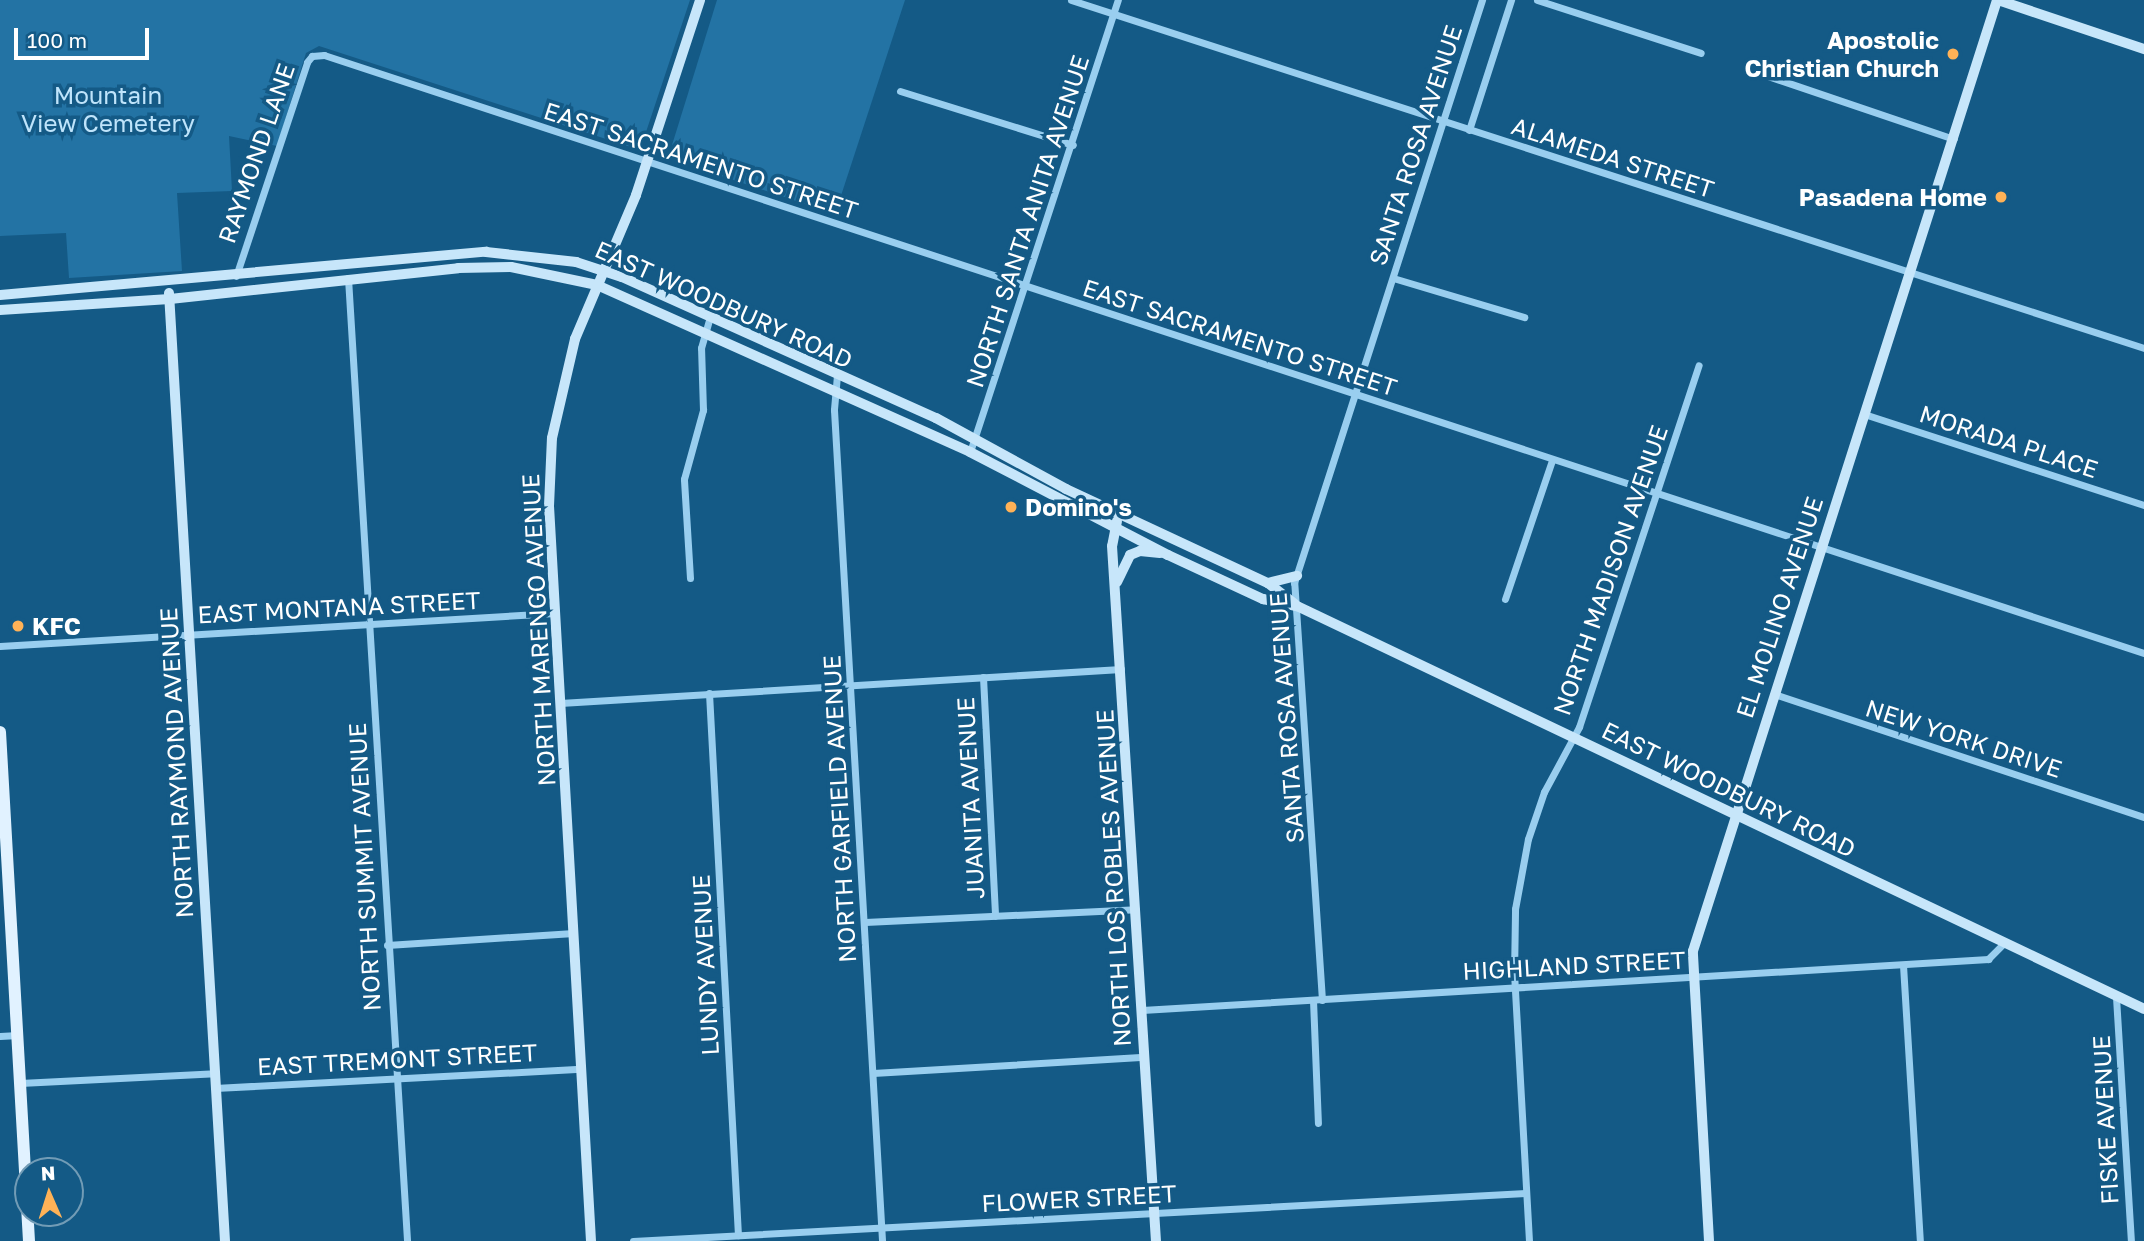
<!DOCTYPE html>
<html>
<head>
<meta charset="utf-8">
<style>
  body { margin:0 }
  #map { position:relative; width:2144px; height:1241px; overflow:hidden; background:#145a86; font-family:"Golos Text",sans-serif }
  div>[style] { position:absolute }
  .green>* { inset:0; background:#2373a4 }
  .street>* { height:7px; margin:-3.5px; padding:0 3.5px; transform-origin:3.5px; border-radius:3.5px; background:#99ceef }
  .secondary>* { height:10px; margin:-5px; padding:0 5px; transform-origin:5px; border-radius:5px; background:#c7e6fa }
  .primary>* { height:12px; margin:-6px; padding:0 6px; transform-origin:6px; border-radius:6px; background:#e1f2ff }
  .dots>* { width:19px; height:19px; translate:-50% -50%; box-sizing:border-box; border:4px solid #145a86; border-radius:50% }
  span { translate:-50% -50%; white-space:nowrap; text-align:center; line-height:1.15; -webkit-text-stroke:7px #145a86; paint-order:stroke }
  .poi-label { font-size:24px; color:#fff; font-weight:700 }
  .right { translate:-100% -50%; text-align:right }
  .left { translate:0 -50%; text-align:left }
  .park-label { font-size:24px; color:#bfe4fb }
  .street-label { font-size:24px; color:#fff }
  .north { position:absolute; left:14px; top:1157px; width:70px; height:70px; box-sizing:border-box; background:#145a86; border:2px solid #729cb6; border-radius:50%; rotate:357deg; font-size:19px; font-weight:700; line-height:28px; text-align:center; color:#fff }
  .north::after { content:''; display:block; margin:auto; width:24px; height:32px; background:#ffb257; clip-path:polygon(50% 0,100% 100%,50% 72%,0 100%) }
  .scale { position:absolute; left:14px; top:28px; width:135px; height:32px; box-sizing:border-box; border:4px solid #fff; border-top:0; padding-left:9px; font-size:21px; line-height:24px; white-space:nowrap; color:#fff; -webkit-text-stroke:5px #145a86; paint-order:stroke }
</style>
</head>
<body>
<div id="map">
  <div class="green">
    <div style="clip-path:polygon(0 0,690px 0,640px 150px,319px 46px,306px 53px,277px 146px,229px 136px,232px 191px,177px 193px,182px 271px,69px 278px,66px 233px,0 236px)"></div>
    <div style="clip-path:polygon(717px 0,905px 0,835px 214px,668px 158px)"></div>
  </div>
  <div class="street">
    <div style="left:1071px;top:0;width:1128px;rotate:17.97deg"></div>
    <div style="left:1537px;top:0;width:172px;rotate:17.9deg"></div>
    <div style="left:1753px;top:71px;width:212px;rotate:18.7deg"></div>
    <div style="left:900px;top:91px;width:181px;rotate:17.3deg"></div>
    <div style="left:1469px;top:130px;width:137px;rotate:-72.1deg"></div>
    <div style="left:236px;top:276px;width:225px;rotate:-71.6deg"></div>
    <div style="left:307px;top:62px;width:8px;rotate:-50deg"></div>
    <div style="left:312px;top:56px;width:12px;rotate:-5deg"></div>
    <div style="left:324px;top:55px;width:1916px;rotate:18.19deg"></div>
    <div style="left:348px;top:278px;width:965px;rotate:86.49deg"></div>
    <div style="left:1393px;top:278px;width:137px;rotate:16.6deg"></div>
    <div style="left:837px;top:375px;width:35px;rotate:95deg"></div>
    <div style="left:834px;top:410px;width:832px;rotate:86.69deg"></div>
    <div style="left:1864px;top:414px;width:294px;rotate:18deg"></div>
    <div style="left:970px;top:452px;width:476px;rotate:-71.9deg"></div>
    <div style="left:690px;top:578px;width:99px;rotate:-93.5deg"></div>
    <div style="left:684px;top:479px;width:72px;rotate:-74.6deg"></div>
    <div style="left:703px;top:410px;width:62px;rotate:-91.8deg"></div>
    <div style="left:701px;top:348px;width:33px;rotate:-74deg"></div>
    <div style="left:1505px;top:599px;width:147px;rotate:-71.3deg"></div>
    <div style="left:0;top:646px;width:556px;rotate:-3.4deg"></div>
    <div style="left:983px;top:677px;width:239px;rotate:87.1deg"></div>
    <div style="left:709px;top:693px;width:543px;rotate:86.94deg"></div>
    <div style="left:1774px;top:694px;width:390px;rotate:18.4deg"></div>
    <div style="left:560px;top:703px;width:562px;rotate:-3.47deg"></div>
    <div style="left:865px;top:922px;width:271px;rotate:-2.7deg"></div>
    <div style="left:387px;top:945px;width:187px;rotate:-3.7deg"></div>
    <div style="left:1903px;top:965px;width:277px;rotate:86.5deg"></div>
    <div style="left:2116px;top:997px;width:244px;rotate:86.5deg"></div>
    <div style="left:1313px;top:1000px;width:123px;rotate:87.7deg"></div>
    <div style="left:1322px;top:1000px;width:418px;rotate:-93.8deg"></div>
    <div style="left:1294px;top:583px;width:613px;rotate:-72.13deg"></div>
    <div style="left:1142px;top:1010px;width:848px;rotate:-3.45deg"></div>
    <div style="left:1988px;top:959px;width:20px;rotate:-45deg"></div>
    <div style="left:0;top:1036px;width:18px;rotate:-3deg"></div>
    <div style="left:873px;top:1073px;width:272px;rotate:-3.4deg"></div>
    <div style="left:20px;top:1083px;width:195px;rotate:-2.9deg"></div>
    <div style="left:215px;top:1088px;width:366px;rotate:-3deg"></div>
    <div style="left:633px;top:1241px;width:894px;rotate:-3.08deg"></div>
    <div style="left:1529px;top:1241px;width:265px;rotate:-93.2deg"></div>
    <div style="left:1514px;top:976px;width:67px;rotate:-89.1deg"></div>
    <div style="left:1515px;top:909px;width:71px;rotate:-79.5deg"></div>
    <div style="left:1528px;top:839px;width:50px;rotate:-71.2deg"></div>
    <div style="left:1544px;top:792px;width:74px;rotate:-61.7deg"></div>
    <div style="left:1579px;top:727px;width:381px;rotate:-71.7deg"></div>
  </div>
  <div class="secondary">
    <div style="left:1998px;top:0;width:154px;rotate:18.6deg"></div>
    <div style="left:169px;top:293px;width:950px;rotate:86.62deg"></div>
    <div style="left:0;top:295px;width:488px;rotate:-5.1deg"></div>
    <div style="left:486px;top:252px;width:91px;rotate:6.3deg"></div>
    <div style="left:576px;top:262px;width:48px;rotate:18.1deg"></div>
    <div style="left:622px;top:277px;width:344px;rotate:24.2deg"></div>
    <div style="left:936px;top:418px;width:148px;rotate:28.6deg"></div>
    <div style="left:1066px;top:489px;width:223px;rotate:25deg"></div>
    <div style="left:1268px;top:583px;width:34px;rotate:38deg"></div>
    <div style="left:0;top:310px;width:170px;rotate:-3.7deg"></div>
    <div style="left:170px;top:299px;width:290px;rotate:-6.1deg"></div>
    <div style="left:458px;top:268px;width:53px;rotate:-1.1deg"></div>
    <div style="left:511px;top:267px;width:88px;rotate:11.8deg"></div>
    <div style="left:597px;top:285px;width:409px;rotate:24.1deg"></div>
    <div style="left:970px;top:452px;width:223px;rotate:27.5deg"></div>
    <div style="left:1168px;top:555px;width:105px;rotate:24.9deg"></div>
    <div style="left:1263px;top:599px;width:35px;rotate:12deg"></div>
    <div style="left:1297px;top:606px;width:938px;rotate:25.44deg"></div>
    <div style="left:1117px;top:521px;width:25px;rotate:101deg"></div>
    <div style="left:1112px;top:546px;width:696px;rotate:86.38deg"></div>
    <div style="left:1117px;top:582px;width:30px;rotate:-64deg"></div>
    <div style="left:1130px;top:555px;width:11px;rotate:-22deg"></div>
    <div style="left:1140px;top:551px;width:20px;rotate:6deg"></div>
    <div style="left:1268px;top:583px;width:30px;rotate:-14deg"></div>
    <div style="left:591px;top:1241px;width:736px;rotate:-93.27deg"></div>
    <div style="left:549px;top:506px;width:68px;rotate:-87.5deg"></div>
    <div style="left:552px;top:438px;width:102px;rotate:-76.9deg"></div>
    <div style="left:575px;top:339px;width:156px;rotate:-67deg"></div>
    <div style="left:636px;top:195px;width:205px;rotate:-71.8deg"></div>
    <div style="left:1709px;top:1241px;width:290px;rotate:-93.2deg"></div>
    <div style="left:1693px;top:951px;width:998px;rotate:-72.27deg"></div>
  </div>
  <div class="primary">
    <div style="left:0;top:732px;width:510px;rotate:86.74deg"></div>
  </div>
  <div class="dots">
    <div style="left:1953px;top:54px;background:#ffb257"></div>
    <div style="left:2001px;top:197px;background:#ffb257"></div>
    <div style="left:1011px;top:507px;background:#ffb257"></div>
    <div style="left:18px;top:626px;background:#ffb257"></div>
  </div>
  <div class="poi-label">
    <span class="right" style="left:1939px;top:54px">Apostolic<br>Christian Church</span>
    <span class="right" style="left:1987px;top:197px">Pasadena Home</span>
    <span class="left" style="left:1025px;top:507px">Domino's</span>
    <span class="left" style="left:32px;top:626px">KFC</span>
  </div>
  <div class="park-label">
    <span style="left:108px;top:109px">Mountain<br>View Cemetery</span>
  </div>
  <div class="street-label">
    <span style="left:1415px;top:145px;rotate:-72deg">SANTA ROSA AVENUE</span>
    <span style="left:256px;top:153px;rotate:-71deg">RAYMOND LANE</span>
    <span style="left:1613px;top:157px;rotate:18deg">ALAMEDA STREET</span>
    <span style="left:701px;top:160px;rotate:18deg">EAST SACRAMENTO STREET</span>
    <span style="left:1027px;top:221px;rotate:-72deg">NORTH SANTA ANITA AVENUE</span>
    <span style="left:724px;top:304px;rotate:24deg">EAST WOODBURY ROAD</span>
    <span style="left:1240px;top:337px;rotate:18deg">EAST SACRAMENTO STREET</span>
    <span style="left:2009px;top:441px;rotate:18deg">MORADA PLACE</span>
    <span style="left:1610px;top:570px;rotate:-71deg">NORTH MADISON AVENUE</span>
    <span style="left:339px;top:607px;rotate:-3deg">EAST MONTANA STREET</span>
    <span style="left:1779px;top:607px;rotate:-72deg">EL MOLINO AVENUE</span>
    <span style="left:538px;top:630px;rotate:-93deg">NORTH MARENGO AVENUE</span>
    <span style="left:1286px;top:718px;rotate:-94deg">SANTA ROSA AVENUE</span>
    <span style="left:1964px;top:738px;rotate:18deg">NEW YORK DRIVE</span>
    <span style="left:176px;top:763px;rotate:-93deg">NORTH RAYMOND AVENUE</span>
    <span style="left:1729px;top:789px;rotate:26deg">EAST WOODBURY ROAD</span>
    <span style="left:970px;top:798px;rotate:-93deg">JUANITA AVENUE</span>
    <span style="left:839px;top:809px;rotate:-93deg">NORTH GARFIELD AVENUE</span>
    <span style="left:364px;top:867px;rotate:-93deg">NORTH SUMMIT AVENUE</span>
    <span style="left:1113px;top:878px;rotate:-93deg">NORTH LOS ROBLES AVENUE</span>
    <span style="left:705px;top:965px;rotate:-93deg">LUNDY AVENUE</span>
    <span style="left:1574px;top:965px;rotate:-3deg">HIGHLAND STREET</span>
    <span style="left:397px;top:1059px;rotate:-3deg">EAST TREMONT STREET</span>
    <span style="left:2105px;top:1120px;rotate:-93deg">FISKE AVENUE</span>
    <span style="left:1079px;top:1198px;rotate:-3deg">FLOWER STREET</span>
  </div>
  <div class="north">N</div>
  <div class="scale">100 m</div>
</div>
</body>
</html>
